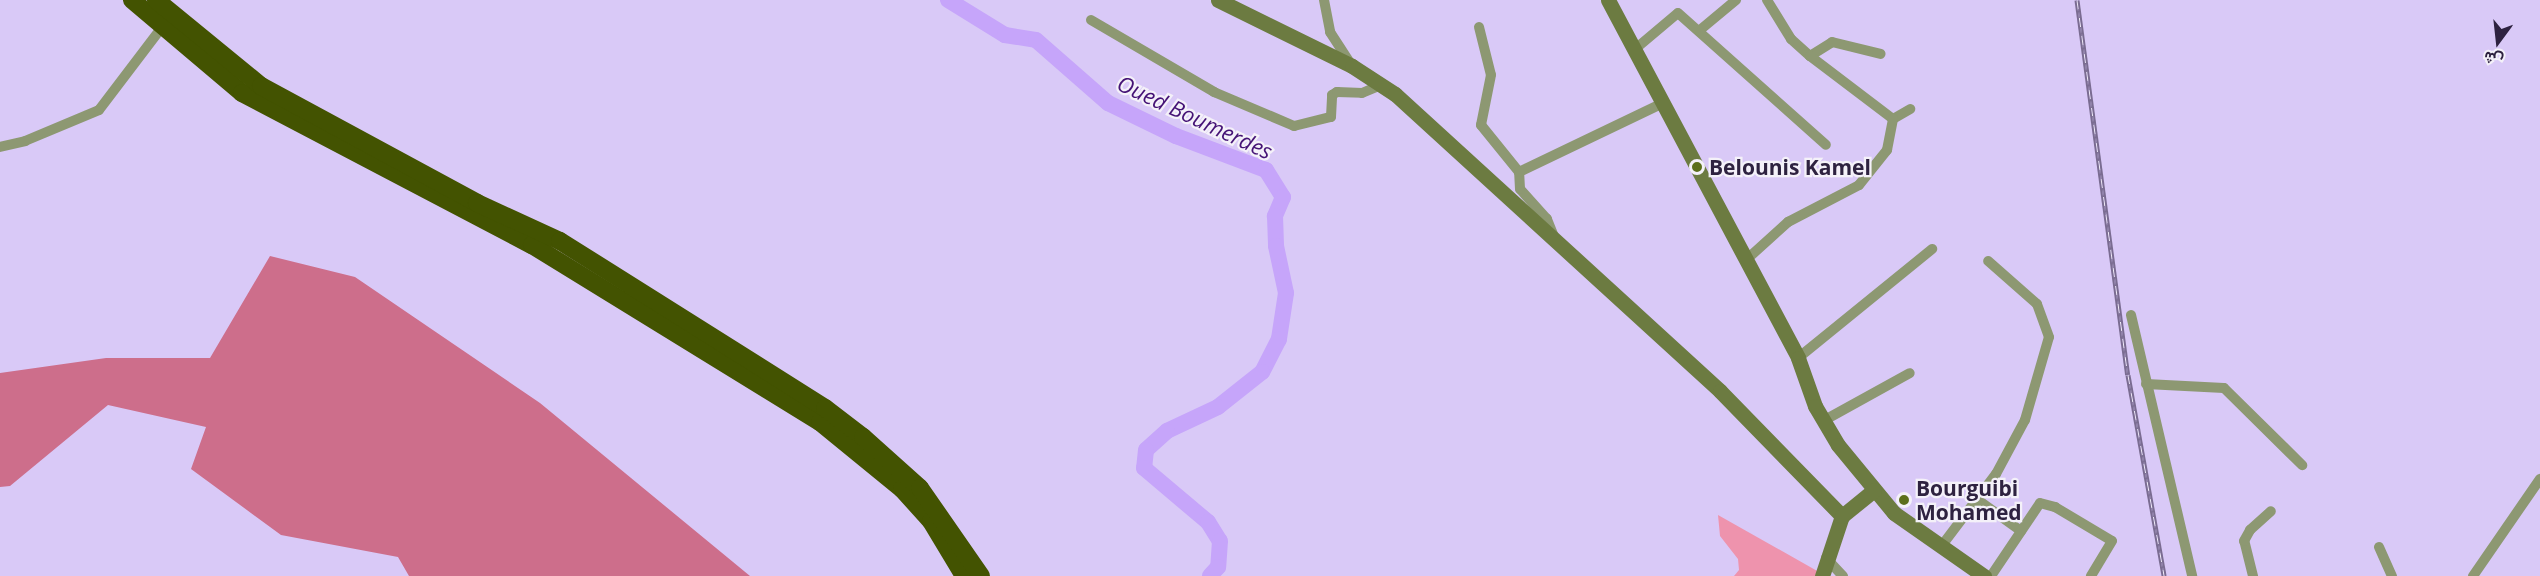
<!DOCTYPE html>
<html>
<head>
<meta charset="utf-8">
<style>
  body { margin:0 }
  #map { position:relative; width:2540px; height:576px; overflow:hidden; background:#d9c9f7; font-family:"Open Sans",Vazirmatn,sans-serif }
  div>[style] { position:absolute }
  .green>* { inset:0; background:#ee93ad }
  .forest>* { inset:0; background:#cd6e8b }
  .river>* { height:16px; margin:-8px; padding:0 8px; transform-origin:8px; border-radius:8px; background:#c6a5fa }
  .street>* { height:10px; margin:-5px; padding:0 5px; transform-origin:5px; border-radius:5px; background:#8d9872 }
  .secondary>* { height:15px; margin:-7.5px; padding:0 7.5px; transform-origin:7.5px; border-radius:7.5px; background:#6c7b41 }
  .highway>* { height:18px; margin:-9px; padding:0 9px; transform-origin:9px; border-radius:9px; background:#435301 }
  .rail>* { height:5px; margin-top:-2.5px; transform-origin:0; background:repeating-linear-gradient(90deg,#f4f1f9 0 9px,#7a6c91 0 18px); box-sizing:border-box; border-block:2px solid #7a6c91 }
  .dots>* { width:16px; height:16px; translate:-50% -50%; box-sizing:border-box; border:3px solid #f4f1f9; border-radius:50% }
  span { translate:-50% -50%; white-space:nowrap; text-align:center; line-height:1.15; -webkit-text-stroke:4.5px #f4f1f9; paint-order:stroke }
  .poi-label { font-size:21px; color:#2e2240; font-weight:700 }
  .left { translate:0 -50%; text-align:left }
  .water-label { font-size:22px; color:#451376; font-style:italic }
  .north { position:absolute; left:2468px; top:12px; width:60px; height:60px; -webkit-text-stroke:4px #f4f1f9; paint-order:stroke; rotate:195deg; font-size:16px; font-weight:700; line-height:24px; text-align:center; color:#2e2240 }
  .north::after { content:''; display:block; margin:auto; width:21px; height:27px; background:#2e2240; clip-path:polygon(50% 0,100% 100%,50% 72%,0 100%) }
</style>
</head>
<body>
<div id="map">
  <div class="green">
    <div style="clip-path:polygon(1718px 515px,1819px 572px,1818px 576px,1734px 576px,1739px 570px,1738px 559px,1720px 536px)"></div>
  </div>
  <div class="forest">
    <div style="clip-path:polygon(270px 256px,355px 277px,540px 403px,750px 576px,409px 576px,398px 557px,281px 535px,191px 469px,206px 427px,108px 405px,10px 486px,0 487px,0 373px,106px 358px,210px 358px)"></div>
  </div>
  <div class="river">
    <div style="left:948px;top:0;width:67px;rotate:31.6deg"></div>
    <div style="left:1005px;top:35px;width:31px;rotate:9deg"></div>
    <div style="left:1036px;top:40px;width:96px;rotate:41.2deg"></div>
    <div style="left:1108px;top:103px;width:76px;rotate:25.9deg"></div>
    <div style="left:1176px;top:136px;width:96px;rotate:20.7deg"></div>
    <div style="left:1266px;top:170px;width:32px;rotate:58deg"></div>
    <div style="left:1283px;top:197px;width:21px;rotate:113deg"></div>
    <div style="left:1275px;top:216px;width:30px;rotate:88deg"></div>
    <div style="left:1276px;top:246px;width:48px;rotate:78deg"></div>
    <div style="left:1286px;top:293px;width:47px;rotate:98.7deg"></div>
    <div style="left:1279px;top:339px;width:37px;rotate:117deg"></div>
    <div style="left:1262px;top:372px;width:56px;rotate:141.5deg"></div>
    <div style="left:1218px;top:407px;width:56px;rotate:154.8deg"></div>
    <div style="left:1167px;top:431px;width:28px;rotate:138deg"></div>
    <div style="left:1146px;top:450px;width:18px;rotate:96deg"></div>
    <div style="left:1144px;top:468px;width:84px;rotate:40.2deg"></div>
    <div style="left:1208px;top:522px;width:22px;rotate:58deg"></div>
    <div style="left:1220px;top:541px;width:26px;rotate:94deg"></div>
    <div style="left:1218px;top:567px;width:12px;rotate:132deg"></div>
  </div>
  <div class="street">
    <div style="left:1324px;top:0;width:33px;rotate:79deg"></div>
    <div style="left:1330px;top:32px;width:40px;rotate:57.1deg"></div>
    <div style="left:1767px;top:0;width:46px;rotate:58.4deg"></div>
    <div style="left:1791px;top:39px;width:25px;rotate:42deg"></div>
    <div style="left:1810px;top:56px;width:26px;rotate:-32deg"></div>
    <div style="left:1832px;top:42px;width:50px;rotate:13.8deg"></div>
    <div style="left:1091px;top:20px;width:143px;rotate:30.3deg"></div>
    <div style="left:1214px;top:92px;width:87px;rotate:23deg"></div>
    <div style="left:1294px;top:126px;width:38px;rotate:-14deg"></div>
    <div style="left:1331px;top:117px;width:22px;rotate:-87deg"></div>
    <div style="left:1332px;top:95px;width:6px;rotate:-31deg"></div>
    <div style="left:1337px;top:92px;width:25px;rotate:2deg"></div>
    <div style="left:1362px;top:93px;width:21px;rotate:-23deg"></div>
    <div style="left:1479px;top:27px;width:49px;rotate:76deg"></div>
    <div style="left:1491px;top:75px;width:51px;rotate:101.3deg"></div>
    <div style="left:1481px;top:125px;width:60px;rotate:51deg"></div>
    <div style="left:1700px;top:30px;width:47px;rotate:-39.8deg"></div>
    <div style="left:1634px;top:50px;width:57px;rotate:-40.1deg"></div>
    <div style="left:1678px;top:13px;width:198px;rotate:41.7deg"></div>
    <div style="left:1810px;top:56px;width:104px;rotate:37.2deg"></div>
    <div style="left:1893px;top:119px;width:20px;rotate:-30deg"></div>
    <div style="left:0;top:147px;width:26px;rotate:-13deg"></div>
    <div style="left:25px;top:141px;width:80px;rotate:-22.7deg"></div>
    <div style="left:99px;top:110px;width:104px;rotate:-52.8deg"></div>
    <div style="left:1555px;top:239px;width:22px;rotate:-112deg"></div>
    <div style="left:1547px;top:219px;width:40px;rotate:-132deg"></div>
    <div style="left:1520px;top:189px;width:17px;rotate:-93deg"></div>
    <div style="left:1519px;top:172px;width:160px;rotate:-25.6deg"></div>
    <div style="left:1746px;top:260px;width:57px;rotate:-42.1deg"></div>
    <div style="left:1788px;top:222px;width:80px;rotate:-27.5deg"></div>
    <div style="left:1859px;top:185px;width:45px;rotate:-51.3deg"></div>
    <div style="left:1887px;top:150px;width:32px;rotate:-79deg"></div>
    <div style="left:2131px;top:315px;width:268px;rotate:76.8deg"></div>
    <div style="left:1798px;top:358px;width:173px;rotate:-39.1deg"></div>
    <div style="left:2146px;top:384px;width:78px;rotate:2.9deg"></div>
    <div style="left:2224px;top:388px;width:110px;rotate:44.6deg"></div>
    <div style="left:1823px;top:421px;width:99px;rotate:-28.9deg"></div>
    <div style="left:1978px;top:500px;width:53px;rotate:35.8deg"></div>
    <div style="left:1946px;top:540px;width:83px;rotate:-52.9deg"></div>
    <div style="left:1996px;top:474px;width:61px;rotate:-61.8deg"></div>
    <div style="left:2025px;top:420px;width:86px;rotate:-73.9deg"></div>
    <div style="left:2049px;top:337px;width:35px;rotate:-110deg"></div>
    <div style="left:2037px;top:304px;width:65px;rotate:-138.7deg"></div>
    <div style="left:2379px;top:547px;width:32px;rotate:66deg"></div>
    <div style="left:1826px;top:558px;width:25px;rotate:47deg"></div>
    <div style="left:1993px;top:573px;width:84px;rotate:-56.1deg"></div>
    <div style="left:2040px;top:503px;width:16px;rotate:15deg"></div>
    <div style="left:2055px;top:507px;width:66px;rotate:30.8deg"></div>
    <div style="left:2112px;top:541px;width:41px;rotate:121deg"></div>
    <div style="left:2253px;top:576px;width:36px;rotate:-104deg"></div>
    <div style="left:2244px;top:541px;width:13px;rotate:-61deg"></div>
    <div style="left:2250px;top:530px;width:28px;rotate:-42deg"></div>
    <div style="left:2473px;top:576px;width:118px;rotate:-55.4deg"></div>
  </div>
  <div class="secondary">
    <div style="left:1218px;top:0;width:149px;rotate:26.2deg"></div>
    <div style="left:1352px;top:66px;width:51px;rotate:33.1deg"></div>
    <div style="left:1395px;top:94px;width:440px;rotate:42.4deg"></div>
    <div style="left:1720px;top:391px;width:175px;rotate:45.7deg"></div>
    <div style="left:1608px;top:0;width:405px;rotate:62deg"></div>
    <div style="left:1798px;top:358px;width:51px;rotate:70.5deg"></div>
    <div style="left:1815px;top:406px;width:45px;rotate:59.5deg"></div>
    <div style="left:1838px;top:445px;width:88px;rotate:50.5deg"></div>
    <div style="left:1894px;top:513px;width:110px;rotate:35deg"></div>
    <div style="left:1822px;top:576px;width:63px;rotate:-71.6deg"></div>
    <div style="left:1842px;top:516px;width:41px;rotate:-39.1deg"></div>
  </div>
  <div class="highway">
    <div style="left:132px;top:0;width:144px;rotate:40.2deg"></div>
    <div style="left:242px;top:93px;width:327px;rotate:27.7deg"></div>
    <div style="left:532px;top:245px;width:338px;rotate:31.6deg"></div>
    <div style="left:820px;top:422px;width:106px;rotate:39.3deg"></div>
    <div style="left:902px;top:489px;width:43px;rotate:47.8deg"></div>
    <div style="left:931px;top:521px;width:64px;rotate:59deg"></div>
    <div style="left:156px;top:0;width:136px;rotate:39.3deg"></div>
    <div style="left:261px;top:86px;width:246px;rotate:28.4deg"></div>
    <div style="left:477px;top:203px;width:91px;rotate:24.6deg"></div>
    <div style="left:560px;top:241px;width:313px;rotate:32.2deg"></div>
    <div style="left:825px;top:408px;width:48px;rotate:37.3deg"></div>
    <div style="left:863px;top:437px;width:76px;rotate:41.8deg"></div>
    <div style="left:920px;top:488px;width:107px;rotate:55.3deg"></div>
  </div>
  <div class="rail">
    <div style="left:2077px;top:0;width:378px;rotate:82.3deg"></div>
    <div style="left:2128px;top:375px;width:204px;rotate:79.8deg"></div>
  </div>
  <div class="dots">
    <div style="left:1697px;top:167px;background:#5c6f1c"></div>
    <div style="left:1904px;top:500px;background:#5c6f1c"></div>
  </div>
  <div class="poi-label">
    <span class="left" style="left:1709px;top:167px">Belounis Kamel</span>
    <span class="left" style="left:1916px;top:500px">Bourguibi<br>Mohamed</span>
  </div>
  <div class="water-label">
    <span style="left:1195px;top:117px;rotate:25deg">Oued Boumerdes</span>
  </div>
  <div class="north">ش</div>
</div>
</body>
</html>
